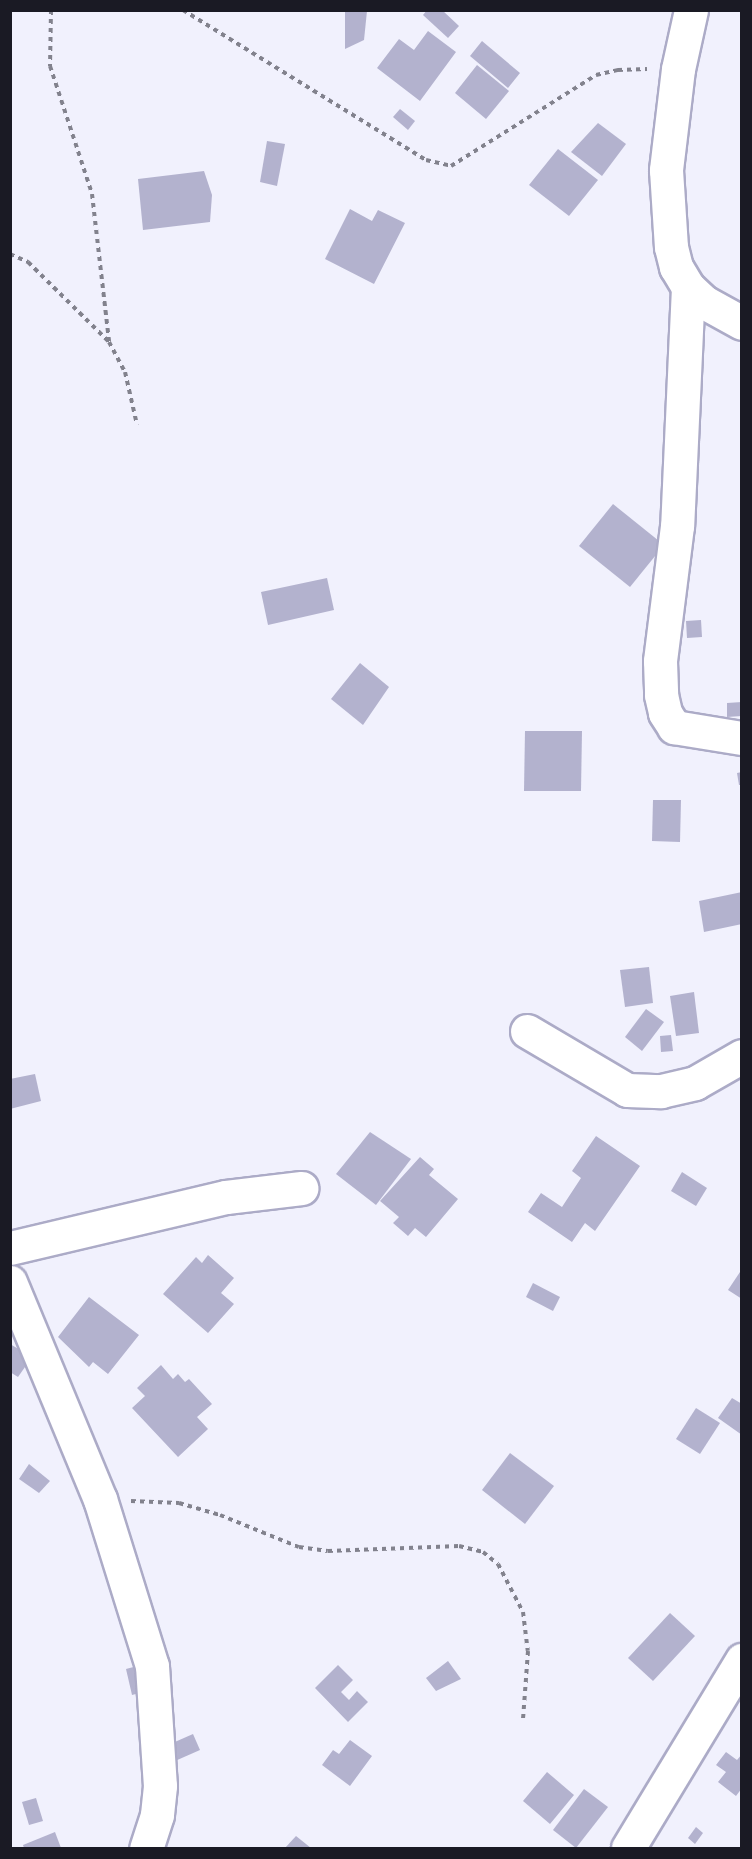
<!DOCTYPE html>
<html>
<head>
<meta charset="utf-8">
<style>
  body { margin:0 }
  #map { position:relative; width:752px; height:1859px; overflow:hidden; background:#f1f1fd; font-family:"Alegreya Sans",sans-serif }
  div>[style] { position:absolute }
  .building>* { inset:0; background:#b3b2ce }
  .path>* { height:4px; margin-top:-2px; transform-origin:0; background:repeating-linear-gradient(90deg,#82828d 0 4.5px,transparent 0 9px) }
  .roads { filter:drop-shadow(2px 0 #acabc7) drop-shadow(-2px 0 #acabc7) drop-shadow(0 2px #acabc7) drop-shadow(0 -2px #acabc7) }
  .minor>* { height:33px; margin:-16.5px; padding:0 16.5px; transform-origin:16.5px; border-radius:16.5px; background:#fff }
  .major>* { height:33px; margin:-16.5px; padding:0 16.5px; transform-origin:16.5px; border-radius:16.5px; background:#fff }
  span { translate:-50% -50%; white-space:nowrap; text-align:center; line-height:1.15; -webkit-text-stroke:4.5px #f1f1fd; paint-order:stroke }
  .frame { position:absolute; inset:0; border:12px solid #1a1a24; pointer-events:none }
</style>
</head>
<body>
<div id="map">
  <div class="building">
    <div style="clip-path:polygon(427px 10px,442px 10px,459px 26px,448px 38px,423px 15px)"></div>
    <div style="clip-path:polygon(345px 11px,367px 11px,364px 40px,345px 49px)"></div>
    <div style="clip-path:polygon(428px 31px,456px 52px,420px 101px,377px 68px,399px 39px,414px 50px)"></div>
    <div style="clip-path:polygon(482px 41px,520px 73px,508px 88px,470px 56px)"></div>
    <div style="clip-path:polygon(477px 65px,509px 91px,486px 119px,455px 93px)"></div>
    <div style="clip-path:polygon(400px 109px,415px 121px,408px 130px,393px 117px)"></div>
    <div style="clip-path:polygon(598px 123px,626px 144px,602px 176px,571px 152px)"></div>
    <div style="clip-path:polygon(267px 141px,285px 144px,277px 186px,260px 182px)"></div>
    <div style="clip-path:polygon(558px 149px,598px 180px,569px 216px,529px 185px)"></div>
    <div style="clip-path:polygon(204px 171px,212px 195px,210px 222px,143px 230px,138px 179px)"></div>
    <div style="clip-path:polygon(350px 209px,372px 221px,378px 210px,405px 223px,374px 284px,325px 259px)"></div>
    <div style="clip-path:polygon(613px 504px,664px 545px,630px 587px,579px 546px)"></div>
    <div style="clip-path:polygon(327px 578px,334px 610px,268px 625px,261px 592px)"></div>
    <div style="clip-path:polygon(701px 620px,702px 637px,687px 638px,686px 621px)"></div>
    <div style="clip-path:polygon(360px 663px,389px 687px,363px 725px,331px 699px)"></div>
    <div style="clip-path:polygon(742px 702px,742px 716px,727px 717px,727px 703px)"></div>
    <div style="clip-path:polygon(525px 731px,582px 731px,581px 791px,524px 791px)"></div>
    <div style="clip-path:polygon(742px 772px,742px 785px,739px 785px,737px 773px)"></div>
    <div style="clip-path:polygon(653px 800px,681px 800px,680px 842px,652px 841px)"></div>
    <div style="clip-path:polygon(742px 892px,742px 924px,704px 932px,699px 901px)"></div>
    <div style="clip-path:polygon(649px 967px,653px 1003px,625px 1007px,620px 970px)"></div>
    <div style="clip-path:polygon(694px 992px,699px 1033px,676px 1036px,670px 996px)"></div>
    <div style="clip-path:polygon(646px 1009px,664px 1022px,642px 1051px,625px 1037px)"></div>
    <div style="clip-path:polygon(671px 1035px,673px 1051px,661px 1052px,660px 1036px)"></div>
    <div style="clip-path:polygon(35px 1074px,41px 1101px,10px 1109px,10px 1079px)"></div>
    <div style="clip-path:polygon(370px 1132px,411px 1159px,376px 1205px,336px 1174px)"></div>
    <div style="clip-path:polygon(596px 1136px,640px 1166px,595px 1231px,585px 1223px,572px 1242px,528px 1212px,541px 1193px,562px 1207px,581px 1178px,572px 1171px)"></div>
    <div style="clip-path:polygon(420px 1157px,434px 1169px,429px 1175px,458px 1199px,426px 1237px,415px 1228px,408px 1236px,393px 1223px,399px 1217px,380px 1201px)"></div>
    <div style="clip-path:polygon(682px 1172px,707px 1188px,696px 1206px,671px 1191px)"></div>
    <div style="clip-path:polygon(208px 1255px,234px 1278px,221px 1293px,234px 1304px,208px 1333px,163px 1294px,196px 1257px,202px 1263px)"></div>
    <div style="clip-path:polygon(742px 1269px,742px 1299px,728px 1290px)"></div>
    <div style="clip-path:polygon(533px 1283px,560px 1297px,553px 1311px,526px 1297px)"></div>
    <div style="clip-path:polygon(89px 1297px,139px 1335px,108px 1374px,93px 1362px,89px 1367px,58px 1337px)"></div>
    <div style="clip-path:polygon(10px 1344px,32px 1357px,18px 1377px,10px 1372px)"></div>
    <div style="clip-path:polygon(161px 1365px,173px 1379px,178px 1374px,185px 1382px,189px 1379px,212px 1404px,197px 1417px,208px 1429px,178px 1457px,132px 1408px,145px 1396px,137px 1388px)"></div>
    <div style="clip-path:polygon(732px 1398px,742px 1404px,742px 1435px,718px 1418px)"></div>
    <div style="clip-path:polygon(696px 1408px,720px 1423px,700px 1454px,676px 1439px)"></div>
    <div style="clip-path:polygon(510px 1453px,554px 1486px,525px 1524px,482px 1490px)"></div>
    <div style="clip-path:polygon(29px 1464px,50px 1481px,39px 1493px,19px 1479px)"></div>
    <div style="clip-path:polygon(670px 1613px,695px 1636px,653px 1681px,628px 1658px)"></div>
    <div style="clip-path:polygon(448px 1661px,461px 1679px,436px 1691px,426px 1678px)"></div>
    <div style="clip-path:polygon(141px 1665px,147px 1691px,132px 1695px,126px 1669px)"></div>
    <div style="clip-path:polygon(338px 1665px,353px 1680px,341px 1692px,349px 1700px,357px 1691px,368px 1702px,348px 1722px,315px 1688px)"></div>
    <div style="clip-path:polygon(193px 1734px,200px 1750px,175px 1761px,168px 1745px)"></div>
    <div style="clip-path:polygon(350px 1740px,372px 1756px,350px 1786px,322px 1765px,333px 1750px,339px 1754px)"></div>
    <div style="clip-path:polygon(726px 1752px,737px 1760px,742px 1754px,742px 1788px,736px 1796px,718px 1782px,726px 1772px,716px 1765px)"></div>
    <div style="clip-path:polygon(547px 1772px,574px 1795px,550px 1824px,523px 1801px)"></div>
    <div style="clip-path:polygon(584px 1789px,608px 1807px,576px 1848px,553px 1830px)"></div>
    <div style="clip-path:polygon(36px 1798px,43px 1821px,29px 1825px,22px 1802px)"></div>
    <div style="clip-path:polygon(696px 1827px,703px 1833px,695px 1844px,688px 1838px)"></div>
    <div style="clip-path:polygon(55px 1832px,61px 1848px,24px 1848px,23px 1845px)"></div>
    <div style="clip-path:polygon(296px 1836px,311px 1848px,285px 1848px)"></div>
  </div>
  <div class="path">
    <div style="left:51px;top:10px;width:56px;rotate:91deg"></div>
    <div style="left:50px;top:66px;width:135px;rotate:71.8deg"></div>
    <div style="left:92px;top:194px;width:149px;rotate:83.4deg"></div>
    <div style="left:183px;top:10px;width:286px;rotate:31.7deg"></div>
    <div style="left:426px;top:160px;width:26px;rotate:13deg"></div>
    <div style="left:451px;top:166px;width:171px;rotate:-32.1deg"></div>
    <div style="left:596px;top:75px;width:23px;rotate:-13deg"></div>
    <div style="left:618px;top:70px;width:29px;rotate:-2deg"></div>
    <div style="left:10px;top:254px;width:20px;rotate:24deg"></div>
    <div style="left:28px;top:262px;width:114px;rotate:44.6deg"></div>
    <div style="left:109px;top:342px;width:34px;rotate:62deg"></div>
    <div style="left:125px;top:372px;width:54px;rotate:77.2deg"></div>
    <div style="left:131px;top:1501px;width:48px;rotate:2.4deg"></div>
    <div style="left:179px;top:1503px;width:43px;rotate:16.3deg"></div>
    <div style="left:220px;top:1515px;width:85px;rotate:22.1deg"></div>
    <div style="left:299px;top:1547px;width:29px;rotate:8deg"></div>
    <div style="left:328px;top:1551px;width:131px;rotate:-2.2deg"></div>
    <div style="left:459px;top:1546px;width:25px;rotate:14deg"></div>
    <div style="left:483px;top:1552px;width:19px;rotate:39deg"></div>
    <div style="left:498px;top:1564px;width:54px;rotate:62.5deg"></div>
    <div style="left:523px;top:1612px;width:39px;rotate:83deg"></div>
    <div style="left:528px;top:1651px;width:68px;rotate:94.2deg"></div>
  </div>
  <div class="roads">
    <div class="minor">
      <div style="left:691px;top:10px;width:60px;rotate:102.4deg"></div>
      <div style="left:678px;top:69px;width:102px;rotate:96.8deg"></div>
      <div style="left:666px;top:170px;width:77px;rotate:86.3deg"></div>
      <div style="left:671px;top:247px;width:21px;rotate:76deg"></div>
      <div style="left:676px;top:267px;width:23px;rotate:59deg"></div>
      <div style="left:688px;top:287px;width:22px;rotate:43deg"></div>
      <div style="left:704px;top:302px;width:43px;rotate:28.9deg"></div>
      <div style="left:688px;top:287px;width:239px;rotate:92.6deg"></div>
      <div style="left:677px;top:526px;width:136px;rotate:97.2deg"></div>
      <div style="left:660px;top:661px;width:34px;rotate:88deg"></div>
      <div style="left:661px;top:695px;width:18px;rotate:77deg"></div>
      <div style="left:665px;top:713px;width:17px;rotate:57deg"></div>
      <div style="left:674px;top:727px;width:69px;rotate:9.2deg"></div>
      <div style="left:527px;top:1031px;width:116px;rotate:30.5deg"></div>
      <div style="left:627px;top:1090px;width:34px;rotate:2deg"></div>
      <div style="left:661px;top:1091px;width:35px;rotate:-13deg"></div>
      <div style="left:695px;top:1083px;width:54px;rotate:-29.9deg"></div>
      <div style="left:10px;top:1248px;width:222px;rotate:-13.3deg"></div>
      <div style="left:226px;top:1197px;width:76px;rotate:-6.8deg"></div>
      <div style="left:10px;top:1282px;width:235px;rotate:67.5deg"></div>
      <div style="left:100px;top:1499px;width:175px;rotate:72.7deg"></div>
      <div style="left:152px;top:1666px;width:120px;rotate:86.2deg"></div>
      <div style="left:160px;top:1786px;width:29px;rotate:96deg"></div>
      <div style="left:157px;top:1815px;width:35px;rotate:108deg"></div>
    </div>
    <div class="major">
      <div style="left:628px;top:1848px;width:220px;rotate:-58.8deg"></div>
    </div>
  </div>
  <div class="frame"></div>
</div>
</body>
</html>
